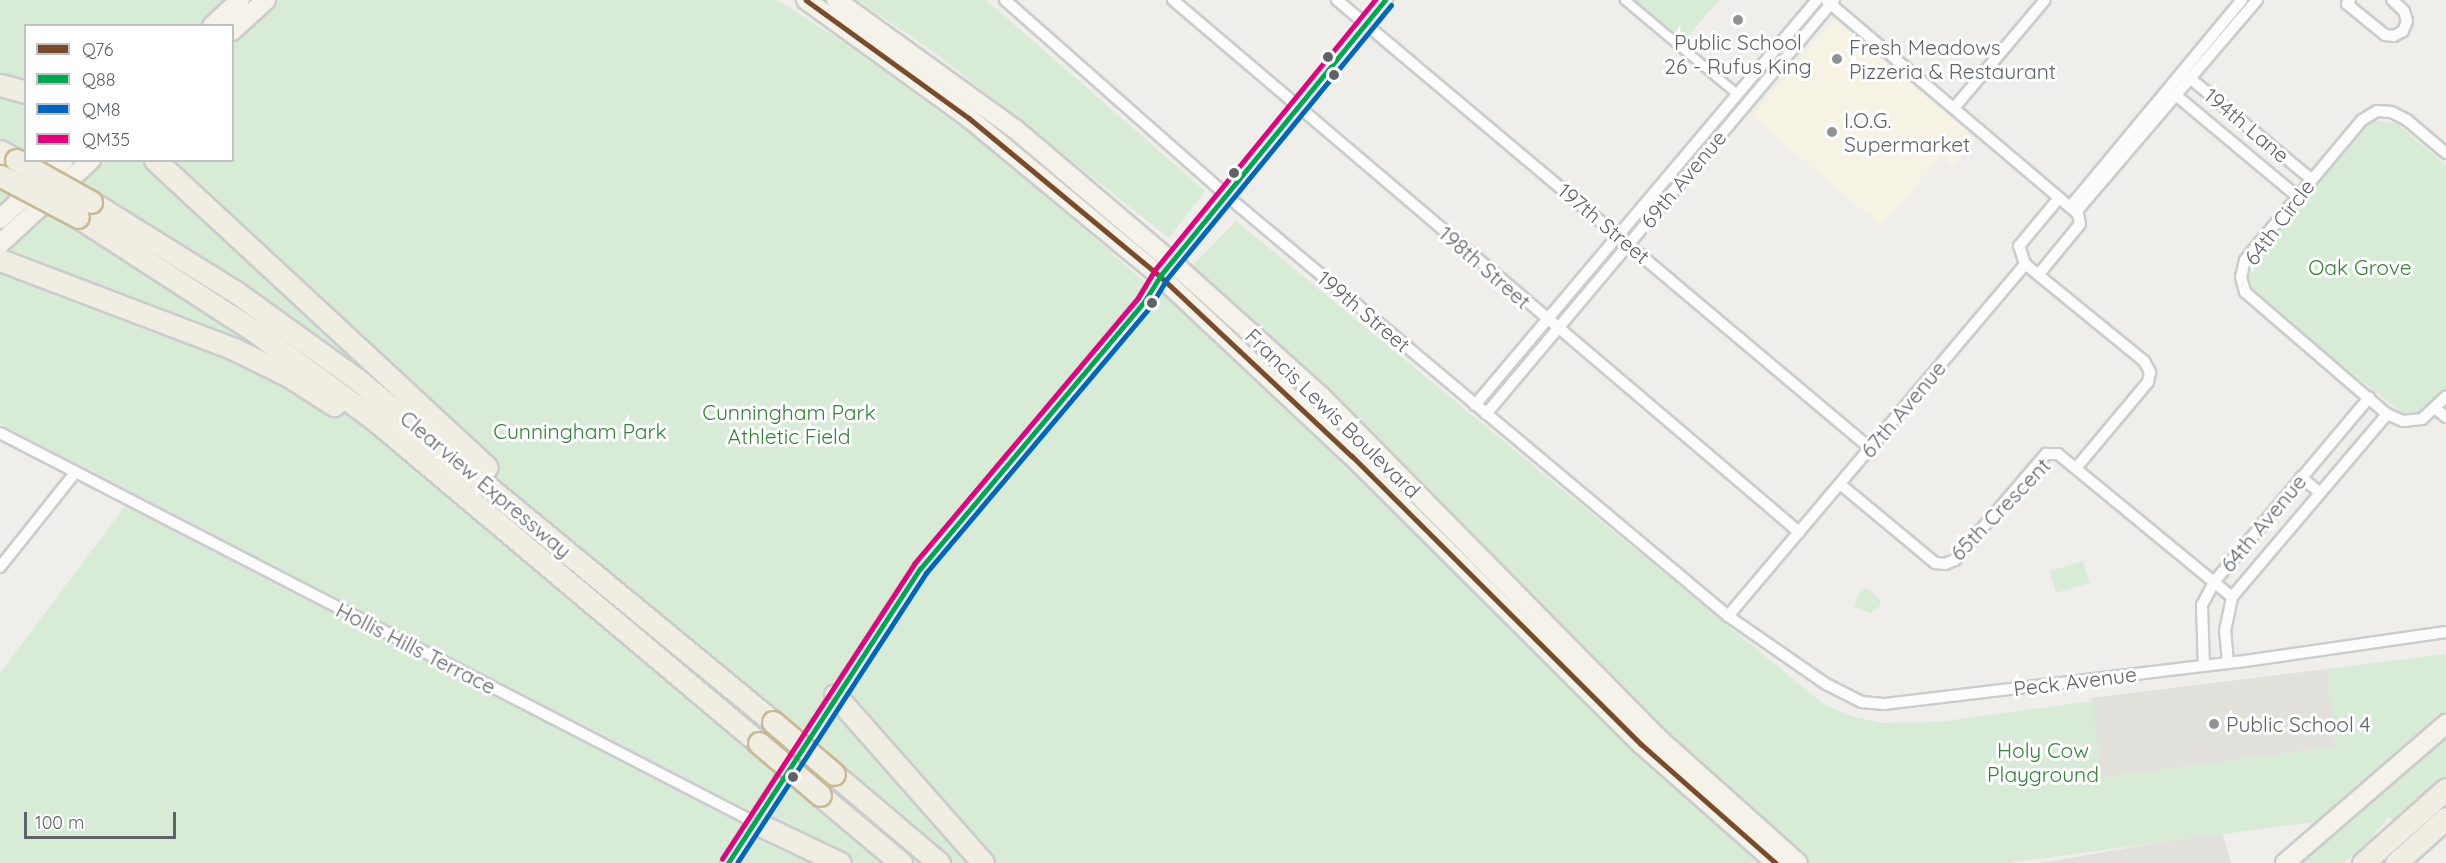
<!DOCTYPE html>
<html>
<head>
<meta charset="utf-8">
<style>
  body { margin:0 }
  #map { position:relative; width:2446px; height:863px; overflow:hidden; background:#efeeea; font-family:Quicksand,sans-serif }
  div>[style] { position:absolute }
  .commercial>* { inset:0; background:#f7f3e4 }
  .education>* { inset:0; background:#e2e0da }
  .green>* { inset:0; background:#d8ebd6 }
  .roads { filter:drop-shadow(2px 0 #cbcccc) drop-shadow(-2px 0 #cbcccc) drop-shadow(0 2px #cbcccc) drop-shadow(0 -2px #cbcccc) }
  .pedestrian>* { height:8px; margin:-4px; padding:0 4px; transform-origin:4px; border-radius:4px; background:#fdfcfc }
  .minor>* { height:10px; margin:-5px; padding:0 5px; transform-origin:5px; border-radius:5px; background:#fdfcfc }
  .tertiary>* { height:14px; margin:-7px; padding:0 7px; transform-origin:7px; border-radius:7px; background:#fdfcfc }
  .primary>* { height:18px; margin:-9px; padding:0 9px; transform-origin:9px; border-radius:9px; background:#f4f2e9 }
  .motorway>* { height:21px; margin:-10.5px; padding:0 10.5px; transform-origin:10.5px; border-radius:10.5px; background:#f0ede3 }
  .bridges { filter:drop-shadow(2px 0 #c8b996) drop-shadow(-2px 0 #c8b996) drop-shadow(0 2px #c8b996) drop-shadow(0 -2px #c8b996) }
  .motorway-bridge>* { height:21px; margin:-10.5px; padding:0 10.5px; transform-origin:10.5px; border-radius:10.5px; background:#f0ede3 }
  .bus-1>* { height:4.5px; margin:-2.25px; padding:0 2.25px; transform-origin:2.25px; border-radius:2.25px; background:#7a4b2a }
  .bus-2>* { height:4.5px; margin:-2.25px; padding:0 2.25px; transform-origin:2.25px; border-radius:2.25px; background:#00a651 }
  .bus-3>* { height:4.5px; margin:-2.25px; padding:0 2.25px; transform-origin:2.25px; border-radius:2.25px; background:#0065bd }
  .bus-4>* { height:4.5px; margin:-2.25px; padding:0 2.25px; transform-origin:2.25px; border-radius:2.25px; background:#e5007d }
  .dots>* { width:16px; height:16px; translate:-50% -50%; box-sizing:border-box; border:3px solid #fff; border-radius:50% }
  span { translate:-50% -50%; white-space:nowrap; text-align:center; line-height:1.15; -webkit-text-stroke:6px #fff; paint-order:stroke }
  .poi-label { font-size:21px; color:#5f6368 }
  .left { translate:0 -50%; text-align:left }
  .street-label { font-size:21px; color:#5f6368 }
  .park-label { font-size:21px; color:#348238 }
  .legend { position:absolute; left:24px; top:24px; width:210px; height:138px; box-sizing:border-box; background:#fff; border:2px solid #bfc1c3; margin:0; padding:8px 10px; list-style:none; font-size:18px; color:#5f6368 }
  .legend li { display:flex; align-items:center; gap:12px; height:30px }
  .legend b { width:30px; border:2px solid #bfc1c3 }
  .scale { position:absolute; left:24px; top:812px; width:152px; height:27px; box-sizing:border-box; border:3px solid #5f6368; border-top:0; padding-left:8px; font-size:18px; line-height:21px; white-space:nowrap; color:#5f6368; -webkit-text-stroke:4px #fff; paint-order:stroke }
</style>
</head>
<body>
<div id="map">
  <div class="commercial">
    <div style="clip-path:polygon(1834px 19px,1976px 139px,1953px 166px,1941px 156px,1881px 226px,1752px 116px)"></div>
  </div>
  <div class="education">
    <div style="clip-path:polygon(2327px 669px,2336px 747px,2101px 778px,2091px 698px)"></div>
    <div style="clip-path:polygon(2222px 832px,2231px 863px,2040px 863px)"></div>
  </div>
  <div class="green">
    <div style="clip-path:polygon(evenodd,0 0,778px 0,855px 50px,1003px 158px,1162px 297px,1236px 221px,1822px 703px,1850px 716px,1882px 723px,1938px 722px,2092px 701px,2101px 778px,2336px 747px,2327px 669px,2446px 654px,2446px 802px,2403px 810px,2392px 820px,2389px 817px,2364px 847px,2343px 863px,2301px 863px,2352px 817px,2007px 863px,0 863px,0 673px,134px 494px,0 424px,0 0,26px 26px,232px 26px,232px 160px,26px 160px,26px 26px)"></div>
    <div style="clip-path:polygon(857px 0,986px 0,1205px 191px,1169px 238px,935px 53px)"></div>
    <div style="clip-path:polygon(1634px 0,1719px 0,1683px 42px)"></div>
    <div style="clip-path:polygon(2373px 120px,2396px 123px,2446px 165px,2446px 388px,2430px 407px,2414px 415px,2402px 413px,2255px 295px,2247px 276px,2251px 259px)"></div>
    <div style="clip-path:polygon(2083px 561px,2090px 583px,2056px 593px,2050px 571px)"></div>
    <div style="clip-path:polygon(1866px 588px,1880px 599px,1880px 606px,1871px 613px,1854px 607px,1859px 593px)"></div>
  </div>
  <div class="roads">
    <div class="pedestrian">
      <div style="left:1625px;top:0;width:145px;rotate:40deg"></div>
    </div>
    <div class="minor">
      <div style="left:1005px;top:0;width:296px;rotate:41.4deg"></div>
      <div style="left:1227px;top:196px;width:654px;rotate:39.97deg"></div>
      <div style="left:1728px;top:616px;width:119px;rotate:34.8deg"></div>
      <div style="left:1826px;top:684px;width:40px;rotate:26.6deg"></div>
      <div style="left:1862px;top:702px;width:22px;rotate:5deg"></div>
      <div style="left:1884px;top:704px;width:356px;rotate:-6.8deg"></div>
      <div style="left:2238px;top:662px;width:210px;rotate:-8.2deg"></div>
      <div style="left:1173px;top:0;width:822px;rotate:40.36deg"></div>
      <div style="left:1337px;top:0;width:696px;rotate:40.05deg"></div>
      <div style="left:2350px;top:0;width:5px;rotate:127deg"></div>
      <div style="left:2347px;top:4px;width:49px;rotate:39.2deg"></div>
      <div style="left:2385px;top:35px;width:9px;rotate:6deg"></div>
      <div style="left:2394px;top:36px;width:10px;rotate:-29deg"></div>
      <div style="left:2403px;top:31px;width:11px;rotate:-68deg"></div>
      <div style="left:2407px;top:21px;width:10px;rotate:-107deg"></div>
      <div style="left:2404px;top:11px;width:16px;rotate:-137deg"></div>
      <div style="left:1827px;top:1px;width:329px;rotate:40.3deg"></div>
      <div style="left:2078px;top:214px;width:10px;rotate:79deg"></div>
      <div style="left:2080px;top:224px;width:65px;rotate:129.4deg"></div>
      <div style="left:2185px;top:74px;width:164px;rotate:39.8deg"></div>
      <div style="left:2172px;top:92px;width:163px;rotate:39.8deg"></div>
      <div style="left:1954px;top:108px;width:141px;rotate:-49.9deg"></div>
      <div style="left:2446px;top:153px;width:51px;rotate:-139.8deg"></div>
      <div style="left:2407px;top:120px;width:18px;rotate:-153deg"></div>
      <div style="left:2391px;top:112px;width:14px;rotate:-176deg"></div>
      <div style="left:2377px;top:111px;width:17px;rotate:149deg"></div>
      <div style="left:2362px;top:120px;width:182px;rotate:129.9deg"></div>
      <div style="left:2245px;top:260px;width:17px;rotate:103deg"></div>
      <div style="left:2241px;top:277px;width:16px;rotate:75deg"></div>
      <div style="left:2245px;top:292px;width:187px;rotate:40.7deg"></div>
      <div style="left:2387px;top:414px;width:17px;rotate:24deg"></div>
      <div style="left:2403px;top:421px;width:19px;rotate:-6deg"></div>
      <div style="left:2422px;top:419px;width:33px;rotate:-43deg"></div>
      <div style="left:2070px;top:207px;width:269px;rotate:-50.3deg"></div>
      <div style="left:2076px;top:212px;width:279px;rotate:-49.5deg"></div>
      <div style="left:2025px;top:264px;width:154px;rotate:39.2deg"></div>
      <div style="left:2144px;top:361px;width:13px;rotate:61deg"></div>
      <div style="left:2150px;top:372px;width:10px;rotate:101deg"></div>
      <div style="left:2148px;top:382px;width:111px;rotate:129.9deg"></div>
      <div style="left:2025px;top:264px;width:19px;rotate:-108deg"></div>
      <div style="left:2019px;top:246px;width:62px;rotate:-50.2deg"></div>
      <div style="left:1475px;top:405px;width:530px;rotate:-49.82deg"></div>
      <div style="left:2436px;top:409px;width:13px;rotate:39deg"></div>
      <div style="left:1486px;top:414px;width:541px;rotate:-49.95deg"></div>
      <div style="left:0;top:433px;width:851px;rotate:27.29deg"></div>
      <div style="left:2301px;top:477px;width:25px;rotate:40deg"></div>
      <div style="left:1840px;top:484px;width:124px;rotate:39.7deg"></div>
      <div style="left:1935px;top:563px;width:10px;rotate:6deg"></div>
      <div style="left:1945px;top:564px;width:11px;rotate:-22deg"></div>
      <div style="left:1955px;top:560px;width:140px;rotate:-49.4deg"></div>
      <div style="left:2046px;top:454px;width:12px"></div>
      <div style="left:2058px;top:454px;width:225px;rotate:39.4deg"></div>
      <div style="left:0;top:567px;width:120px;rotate:-51.4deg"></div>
      <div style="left:1728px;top:616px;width:461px;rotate:-49.8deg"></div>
      <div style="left:2228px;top:663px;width:32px;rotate:-95deg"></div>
      <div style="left:2225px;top:631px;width:35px;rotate:-78deg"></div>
      <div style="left:2232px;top:597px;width:240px;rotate:-49.7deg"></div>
      <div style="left:2204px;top:666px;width:61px;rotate:-91.9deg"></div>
      <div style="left:2202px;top:605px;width:26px;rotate:-62deg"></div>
      <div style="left:2214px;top:582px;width:241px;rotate:-49.9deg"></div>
    </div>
    <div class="tertiary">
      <div style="left:728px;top:863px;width:351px;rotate:-56.9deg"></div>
      <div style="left:920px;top:569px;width:349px;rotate:-50deg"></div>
      <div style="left:1144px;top:302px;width:31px;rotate:-58deg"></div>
      <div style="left:1160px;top:276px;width:356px;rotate:-50.8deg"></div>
    </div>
    <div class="primary">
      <div style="left:806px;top:0;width:201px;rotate:35.9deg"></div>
      <div style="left:969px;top:118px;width:248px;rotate:39.6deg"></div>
      <div style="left:1160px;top:276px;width:263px;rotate:43.2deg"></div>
      <div style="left:1352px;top:456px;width:408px;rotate:44.9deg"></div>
      <div style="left:1641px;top:744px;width:180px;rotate:41.4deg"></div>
      <div style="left:836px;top:0;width:221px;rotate:35.8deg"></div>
      <div style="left:1015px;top:129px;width:206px;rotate:40.3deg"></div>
      <div style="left:1172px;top:262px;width:200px;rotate:42deg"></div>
      <div style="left:1321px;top:396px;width:479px;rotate:45.4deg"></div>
      <div style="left:1657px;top:737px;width:189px;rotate:41.8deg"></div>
      <div style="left:212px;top:26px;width:38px;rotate:-43deg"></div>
      <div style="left:232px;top:31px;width:46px;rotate:-42.4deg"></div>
      <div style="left:0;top:219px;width:87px;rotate:-42.7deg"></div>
      <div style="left:0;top:244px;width:124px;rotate:-42.7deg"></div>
      <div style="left:2285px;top:863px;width:213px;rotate:-40.8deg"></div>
    </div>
    <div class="motorway">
      <div style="left:0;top:85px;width:27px;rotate:15deg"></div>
      <div style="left:0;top:151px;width:18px;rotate:29deg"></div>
      <div style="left:155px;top:160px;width:452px;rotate:42.8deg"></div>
      <div style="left:91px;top:202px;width:172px;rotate:31.9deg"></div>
      <div style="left:237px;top:293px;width:149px;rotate:35.7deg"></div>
      <div style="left:358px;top:380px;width:538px;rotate:39.49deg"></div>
      <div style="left:78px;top:217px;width:213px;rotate:32.9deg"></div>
      <div style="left:257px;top:333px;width:147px;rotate:36.4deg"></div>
      <div style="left:375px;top:420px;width:502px;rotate:40.07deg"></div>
      <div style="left:0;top:260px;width:250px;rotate:20.8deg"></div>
      <div style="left:234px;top:349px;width:59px;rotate:26.1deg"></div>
      <div style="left:287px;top:375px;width:56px;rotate:32.6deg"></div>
      <div style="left:835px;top:695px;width:224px;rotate:48.6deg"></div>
      <div style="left:834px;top:774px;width:138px;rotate:40.3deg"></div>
      <div style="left:820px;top:795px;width:106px;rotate:40deg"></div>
      <div style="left:756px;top:823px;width:93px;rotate:25.5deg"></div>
      <div style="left:2363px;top:863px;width:111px;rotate:-41.7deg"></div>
      <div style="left:2396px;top:863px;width:67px;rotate:-42deg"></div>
    </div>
  </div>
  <div class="bridges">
    <div class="motorway-bridge">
      <div style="left:16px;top:160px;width:86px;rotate:29.2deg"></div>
      <div style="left:1px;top:176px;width:87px;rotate:28deg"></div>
      <div style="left:773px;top:722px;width:80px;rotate:40.4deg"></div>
      <div style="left:759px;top:743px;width:80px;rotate:40.4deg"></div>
    </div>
  </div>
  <div class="bus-1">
    <div style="left:806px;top:0;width:201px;rotate:35.9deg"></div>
    <div style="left:969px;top:118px;width:248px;rotate:39.6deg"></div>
    <div style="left:1160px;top:276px;width:263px;rotate:43.2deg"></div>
    <div style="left:1352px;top:456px;width:408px;rotate:44.9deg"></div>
    <div style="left:1641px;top:744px;width:180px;rotate:41.4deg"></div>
  </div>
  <div class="bus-2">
    <div style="left:728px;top:863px;width:351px;rotate:-56.9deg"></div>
    <div style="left:920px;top:569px;width:349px;rotate:-50deg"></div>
    <div style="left:1144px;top:302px;width:31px;rotate:-58deg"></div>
    <div style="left:1160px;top:276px;width:356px;rotate:-50.8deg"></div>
  </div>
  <div class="bus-3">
    <div style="left:737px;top:863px;width:346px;rotate:-56.9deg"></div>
    <div style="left:926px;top:573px;width:348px;rotate:-49.9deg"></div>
    <div style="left:1150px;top:307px;width:31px;rotate:-59deg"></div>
    <div style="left:1166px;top:280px;width:355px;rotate:-50.7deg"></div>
  </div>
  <div class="bus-4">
    <div style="left:722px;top:859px;width:352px;rotate:-56.9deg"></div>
    <div style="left:914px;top:564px;width:348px;rotate:-49.9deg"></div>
    <div style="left:1138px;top:298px;width:31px;rotate:-59deg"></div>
    <div style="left:1154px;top:271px;width:350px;rotate:-50.8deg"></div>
  </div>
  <div class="dots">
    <div style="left:1738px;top:20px;background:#919496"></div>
    <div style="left:1328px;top:57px;background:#5f6368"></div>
    <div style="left:1837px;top:59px;background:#919496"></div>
    <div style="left:1334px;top:75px;background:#5f6368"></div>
    <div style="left:1832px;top:132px;background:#919496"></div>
    <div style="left:1234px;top:173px;background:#5f6368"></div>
    <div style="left:1152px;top:303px;background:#5f6368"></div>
    <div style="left:2214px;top:724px;background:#919496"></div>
    <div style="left:793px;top:777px;background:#5f6368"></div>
  </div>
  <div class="poi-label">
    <span style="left:1738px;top:54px">Public School<br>26 - Rufus King</span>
    <span class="left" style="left:1849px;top:59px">Fresh Meadows<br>Pizzeria &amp; Restaurant</span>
    <span class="left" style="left:1844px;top:132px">I.O.G.<br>Supermarket</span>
    <span class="left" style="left:2226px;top:724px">Public School 4</span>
  </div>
  <div class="street-label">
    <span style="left:2247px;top:125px;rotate:40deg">194th Lane</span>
    <span style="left:1683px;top:179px;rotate:-50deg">69th Avenue</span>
    <span style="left:2279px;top:222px;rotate:-53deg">64th Circle</span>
    <span style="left:1604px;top:223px;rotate:40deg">197th Street</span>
    <span style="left:1485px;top:267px;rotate:41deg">198th Street</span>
    <span style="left:1364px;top:311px;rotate:40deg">199th Street</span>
    <span style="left:1903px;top:409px;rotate:-50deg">67th Avenue</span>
    <span style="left:1333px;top:413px;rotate:44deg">Francis Lewis Boulevard</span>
    <span style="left:486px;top:484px;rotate:40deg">Clearview Expressway</span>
    <span style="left:2000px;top:509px;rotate:-46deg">65th Crescent</span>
    <span style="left:2263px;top:523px;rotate:-50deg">64th Avenue</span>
    <span style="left:416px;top:648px;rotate:27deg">Hollis Hills Terrace</span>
    <span style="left:2075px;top:681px;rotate:-7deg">Peck Avenue</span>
  </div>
  <div class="park-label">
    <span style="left:2360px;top:267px">Oak Grove</span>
    <span style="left:789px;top:424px">Cunningham Park<br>Athletic Field</span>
    <span style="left:580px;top:431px">Cunningham Park</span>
    <span style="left:2043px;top:762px">Holy Cow<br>Playground</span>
  </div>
  <ul class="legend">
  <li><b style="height:8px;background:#7a4b2a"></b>Q76</li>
  <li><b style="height:8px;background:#00a651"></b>Q88</li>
  <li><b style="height:8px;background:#0065bd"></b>QM8</li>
  <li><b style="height:8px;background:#e5007d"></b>QM35</li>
  </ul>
  <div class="scale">100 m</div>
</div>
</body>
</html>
